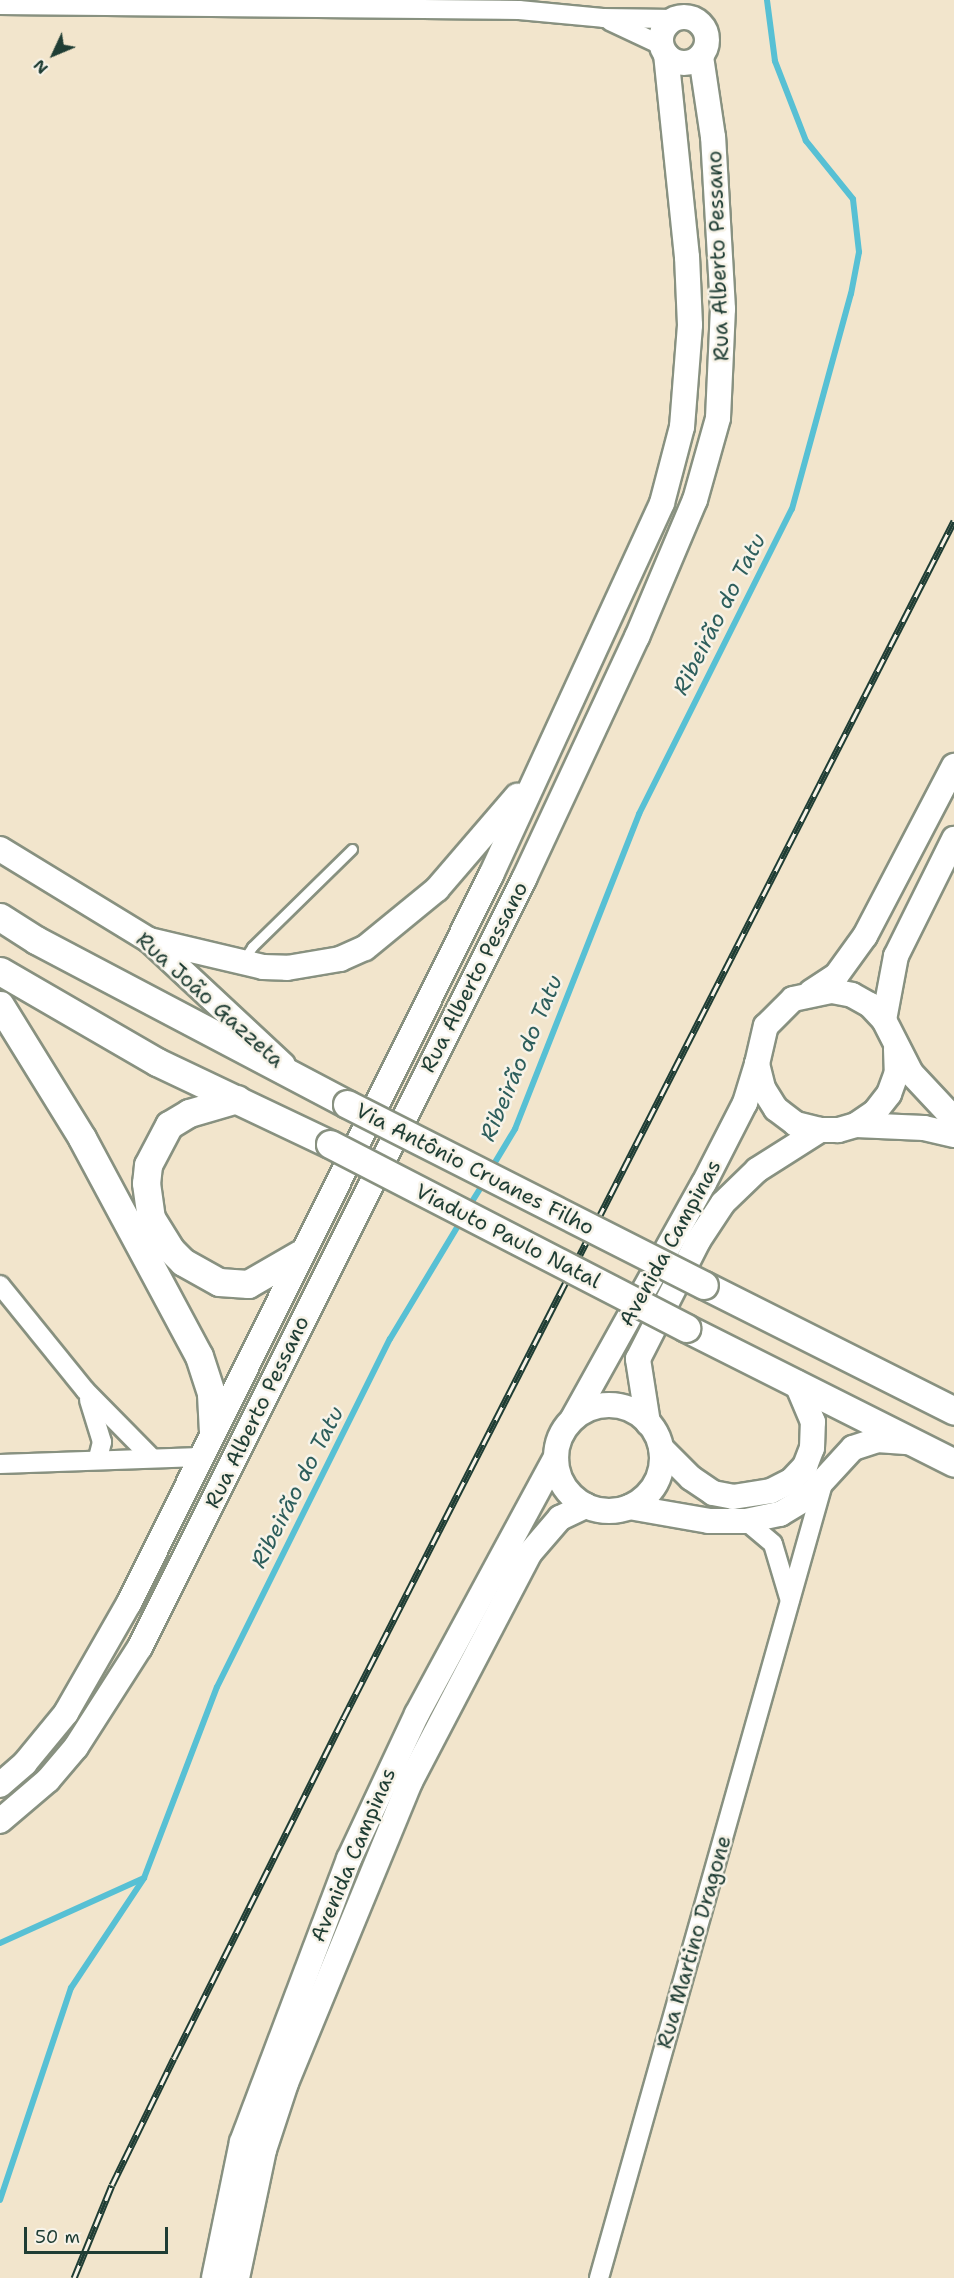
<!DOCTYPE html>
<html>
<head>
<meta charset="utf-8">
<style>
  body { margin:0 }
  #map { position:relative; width:954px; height:2278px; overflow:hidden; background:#f2e5cc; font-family:"Shantell Sans",sans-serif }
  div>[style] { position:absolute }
  .stream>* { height:6px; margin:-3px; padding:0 3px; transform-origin:3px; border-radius:3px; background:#57c0d4 }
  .roads { filter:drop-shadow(2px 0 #889180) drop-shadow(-2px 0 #889180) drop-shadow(0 2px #889180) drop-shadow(0 -2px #889180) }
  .lane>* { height:9px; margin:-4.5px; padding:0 4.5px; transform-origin:4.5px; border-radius:4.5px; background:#fff }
  .street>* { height:18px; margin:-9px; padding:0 9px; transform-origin:9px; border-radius:9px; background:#fff }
  .secondary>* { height:24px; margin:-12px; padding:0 12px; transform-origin:12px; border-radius:12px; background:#fff }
  .secondary>.ring { margin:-12px; padding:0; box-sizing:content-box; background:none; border:24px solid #fff; border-radius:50% }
  .primary>* { height:27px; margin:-13.5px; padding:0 13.5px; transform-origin:13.5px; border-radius:13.5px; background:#fff }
  .rail>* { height:7px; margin-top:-3.5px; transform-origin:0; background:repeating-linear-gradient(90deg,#f7f3e8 0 14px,#1f3d34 0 28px); box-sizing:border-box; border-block:2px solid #1f3d34 }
  .bridges { filter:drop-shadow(2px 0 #889180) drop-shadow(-2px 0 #889180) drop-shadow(0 2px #889180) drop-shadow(0 -2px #889180) }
  .primary-bridge>* { height:27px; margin:-13.5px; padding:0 13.5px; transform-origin:13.5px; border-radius:13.5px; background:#fff }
  span { translate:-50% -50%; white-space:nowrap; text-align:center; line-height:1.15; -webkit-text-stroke:5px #f7f3e8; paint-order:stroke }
  .street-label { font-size:21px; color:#1f3d34 }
  .water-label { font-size:22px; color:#2d5e5c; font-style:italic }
  .north { position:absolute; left:24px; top:24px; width:60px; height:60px; -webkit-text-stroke:4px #f7f3e8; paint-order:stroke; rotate:226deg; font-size:16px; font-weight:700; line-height:24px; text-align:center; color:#1f3d34 }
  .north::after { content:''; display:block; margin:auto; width:21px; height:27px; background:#1f3d34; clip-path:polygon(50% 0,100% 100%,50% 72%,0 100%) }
  .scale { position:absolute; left:24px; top:2227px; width:144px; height:27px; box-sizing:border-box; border:3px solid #1f3d34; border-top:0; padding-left:8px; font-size:18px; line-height:21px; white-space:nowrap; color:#1f3d34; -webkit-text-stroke:4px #f7f3e8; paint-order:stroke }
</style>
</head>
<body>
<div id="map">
  <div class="stream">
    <div style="left:491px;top:1169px;width:47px;rotate:-59deg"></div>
    <div style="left:515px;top:1129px;width:339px;rotate:-68.5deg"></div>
    <div style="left:639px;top:814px;width:341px;rotate:-63.4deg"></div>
    <div style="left:792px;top:509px;width:223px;rotate:-74.7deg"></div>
    <div style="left:851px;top:294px;width:43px;rotate:-79.2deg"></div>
    <div style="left:859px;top:252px;width:53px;rotate:-96.5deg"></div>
    <div style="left:853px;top:199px;width:75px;rotate:-129deg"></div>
    <div style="left:806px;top:141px;width:86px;rotate:-111.2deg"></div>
    <div style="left:775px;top:61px;width:62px;rotate:-97.5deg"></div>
    <div style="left:468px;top:1208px;width:32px;rotate:-58deg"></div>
    <div style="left:0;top:1943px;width:158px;rotate:-24.3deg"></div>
    <div style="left:0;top:2200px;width:224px;rotate:-71.5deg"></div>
    <div style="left:71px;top:1988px;width:132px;rotate:-56.4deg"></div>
    <div style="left:144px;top:1878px;width:204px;rotate:-69.1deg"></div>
    <div style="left:217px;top:1687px;width:389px;rotate:-63.6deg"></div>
    <div style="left:390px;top:1339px;width:140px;rotate:-59deg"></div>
  </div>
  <div class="roads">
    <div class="lane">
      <div style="left:243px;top:961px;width:17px;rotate:-57deg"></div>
      <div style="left:252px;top:947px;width:140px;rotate:-44.4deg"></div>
    </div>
    <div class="street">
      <div style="left:0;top:5px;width:519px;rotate:0.55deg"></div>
      <div style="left:519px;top:10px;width:84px;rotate:5.4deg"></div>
      <div style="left:603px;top:18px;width:70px;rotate:0.8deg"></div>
      <div style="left:610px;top:21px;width:56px;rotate:25.2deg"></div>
      <div style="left:0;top:1285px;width:135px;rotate:51deg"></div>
      <div style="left:85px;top:1390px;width:93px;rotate:45.4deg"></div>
      <div style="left:89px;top:1400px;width:44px;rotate:72.8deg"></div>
      <div style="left:102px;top:1442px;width:16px;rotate:104deg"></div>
      <div style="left:0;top:1464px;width:200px;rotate:-2deg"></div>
      <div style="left:746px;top:1521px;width:35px;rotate:40deg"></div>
      <div style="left:773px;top:1544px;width:59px;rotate:73.4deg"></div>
      <div style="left:599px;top:2278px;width:829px;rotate:-74.25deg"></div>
    </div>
    <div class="secondary">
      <div class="ring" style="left:661px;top:17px;width:22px;height:22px"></div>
      <div style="left:0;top:849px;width:175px;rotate:31.4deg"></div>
      <div style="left:149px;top:940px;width:183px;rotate:43deg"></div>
      <div style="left:149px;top:940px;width:117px;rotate:13.3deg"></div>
      <div style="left:263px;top:967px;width:24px;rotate:2deg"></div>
      <div style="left:287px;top:968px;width:54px;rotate:-9.6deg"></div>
      <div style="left:340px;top:959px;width:27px;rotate:-24deg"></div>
      <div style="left:365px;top:948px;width:93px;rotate:-39.3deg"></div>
      <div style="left:437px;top:889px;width:123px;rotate:-49.3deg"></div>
      <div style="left:811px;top:992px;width:30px;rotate:-33deg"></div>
      <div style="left:836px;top:976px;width:49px;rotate:-54.1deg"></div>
      <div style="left:865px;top:936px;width:192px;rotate:-62.4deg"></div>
      <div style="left:884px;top:1020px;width:65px;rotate:-79.4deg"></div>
      <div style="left:896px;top:956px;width:131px;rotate:-63.6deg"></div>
      <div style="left:896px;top:1049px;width:23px;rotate:88deg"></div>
      <div style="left:897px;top:1072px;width:23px;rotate:110deg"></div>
      <div style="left:889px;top:1094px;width:23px;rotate:128deg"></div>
      <div style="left:875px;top:1112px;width:23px;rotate:146deg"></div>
      <div style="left:856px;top:1125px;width:19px;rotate:164deg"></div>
      <div style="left:838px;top:1130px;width:18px;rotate:180deg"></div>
      <div style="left:820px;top:1130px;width:25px;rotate:-166deg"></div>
      <div style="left:796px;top:1124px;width:25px;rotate:-143deg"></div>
      <div style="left:776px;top:1109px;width:25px;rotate:-122deg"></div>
      <div style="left:763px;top:1088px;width:25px;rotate:-104deg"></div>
      <div style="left:757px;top:1064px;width:39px;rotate:-77deg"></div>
      <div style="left:766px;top:1026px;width:38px;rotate:-45deg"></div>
      <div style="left:793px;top:999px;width:40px;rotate:-12deg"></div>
      <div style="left:832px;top:991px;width:20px;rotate:11deg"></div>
      <div style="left:852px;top:995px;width:21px;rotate:29deg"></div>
      <div style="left:870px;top:1005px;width:21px;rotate:47deg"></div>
      <div style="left:884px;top:1020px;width:59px;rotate:63deg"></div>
      <div style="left:911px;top:1073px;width:63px;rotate:46.9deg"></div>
      <div style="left:856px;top:1125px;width:68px;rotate:2.5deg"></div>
      <div style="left:924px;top:1128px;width:31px;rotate:13deg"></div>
      <div class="ring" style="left:556px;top:1405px;width:82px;height:82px"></div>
      <div style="left:573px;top:1418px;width:269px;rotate:-60.9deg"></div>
      <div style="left:704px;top:1183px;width:90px;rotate:-62.9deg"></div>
      <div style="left:745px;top:1103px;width:41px;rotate:-72.9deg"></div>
      <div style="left:648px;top:1423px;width:65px;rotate:-98.9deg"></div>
      <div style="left:638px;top:1359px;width:132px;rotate:-63deg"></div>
      <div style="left:698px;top:1241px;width:45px;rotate:-56.7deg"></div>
      <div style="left:723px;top:1203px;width:47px;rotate:-44.1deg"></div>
      <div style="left:757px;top:1170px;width:75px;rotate:-32.4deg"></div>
      <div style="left:661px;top:1448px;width:42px;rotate:45deg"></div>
      <div style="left:691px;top:1478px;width:27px;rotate:34deg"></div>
      <div style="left:713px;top:1493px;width:20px;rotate:11deg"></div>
      <div style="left:733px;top:1497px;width:38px;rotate:-9deg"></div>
      <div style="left:771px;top:1491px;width:22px;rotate:-27deg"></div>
      <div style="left:791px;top:1481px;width:21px;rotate:-47deg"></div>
      <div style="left:805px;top:1466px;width:19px;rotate:-69deg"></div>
      <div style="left:812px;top:1448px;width:26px;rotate:-88deg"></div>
      <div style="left:813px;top:1422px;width:43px;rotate:-113deg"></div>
      <div style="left:629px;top:1507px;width:81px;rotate:9.9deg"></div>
      <div style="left:709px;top:1521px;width:37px"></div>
      <div style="left:746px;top:1521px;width:35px;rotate:-12deg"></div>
      <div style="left:780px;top:1514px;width:31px;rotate:-31deg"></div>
      <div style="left:807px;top:1498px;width:68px;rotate:-47.4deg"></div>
      <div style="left:853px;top:1448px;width:25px;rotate:-18deg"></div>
      <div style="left:877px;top:1440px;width:32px;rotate:4deg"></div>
      <div style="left:0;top:1785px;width:33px;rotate:-41deg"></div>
      <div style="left:25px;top:1763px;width:65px;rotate:-50.6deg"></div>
      <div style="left:66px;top:1713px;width:127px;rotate:-60.2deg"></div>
      <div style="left:129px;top:1603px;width:813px;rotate:-63.56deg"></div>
      <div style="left:491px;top:875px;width:409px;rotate:-65.3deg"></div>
      <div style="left:662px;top:503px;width:79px;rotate:-75.3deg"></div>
      <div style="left:682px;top:427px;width:102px;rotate:-85.5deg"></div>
      <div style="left:690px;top:325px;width:68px;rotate:-92.5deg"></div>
      <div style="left:687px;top:257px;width:203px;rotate:-95.9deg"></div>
      <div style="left:0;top:1821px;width:63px;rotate:-40.5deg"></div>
      <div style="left:48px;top:1780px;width:43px;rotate:-49.7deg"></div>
      <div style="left:76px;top:1747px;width:119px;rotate:-57.4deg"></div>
      <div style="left:140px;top:1647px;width:859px;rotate:-63.43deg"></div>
      <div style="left:524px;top:879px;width:267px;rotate:-65deg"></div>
      <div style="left:637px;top:637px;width:149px;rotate:-67.1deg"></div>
      <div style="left:695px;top:500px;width:85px;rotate:-74.3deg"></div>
      <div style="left:718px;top:418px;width:109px;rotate:-87.4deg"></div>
      <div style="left:723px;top:309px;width:172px;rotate:-93.3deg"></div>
      <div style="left:713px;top:137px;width:81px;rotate:-98.5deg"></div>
      <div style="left:214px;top:2278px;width:139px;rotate:-78.4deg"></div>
      <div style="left:242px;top:2142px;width:303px;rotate:-69.3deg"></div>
      <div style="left:349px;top:1859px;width:160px;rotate:-64.9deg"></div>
      <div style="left:417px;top:1714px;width:292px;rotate:-61.6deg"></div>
      <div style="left:237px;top:2278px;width:131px;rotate:-78.1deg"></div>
      <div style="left:264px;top:2150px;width:71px;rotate:-71.8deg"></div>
      <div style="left:286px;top:2083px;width:326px;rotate:-67.6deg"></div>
      <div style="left:410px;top:1782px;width:257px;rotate:-62.4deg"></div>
      <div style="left:529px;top:1554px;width:48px;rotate:-49.3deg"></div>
      <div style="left:560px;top:1518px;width:29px;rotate:-25deg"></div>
    </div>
    <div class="primary">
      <div style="left:0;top:917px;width:43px;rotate:32.6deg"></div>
      <div style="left:36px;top:940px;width:352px;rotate:27.8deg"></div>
      <div style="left:0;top:971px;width:181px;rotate:30.1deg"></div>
      <div style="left:157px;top:1062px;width:191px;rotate:25.4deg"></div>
      <div style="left:0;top:1005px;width:156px;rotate:58.3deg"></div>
      <div style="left:82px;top:1138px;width:247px;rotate:61.8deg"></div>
      <div style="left:199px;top:1356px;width:40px;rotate:72deg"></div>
      <div style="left:211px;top:1394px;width:35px;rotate:87deg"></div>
      <div style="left:237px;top:1099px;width:50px;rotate:163.7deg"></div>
      <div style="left:189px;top:1113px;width:23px;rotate:149deg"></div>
      <div style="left:169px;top:1125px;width:45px;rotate:117.7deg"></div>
      <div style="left:148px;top:1165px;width:18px;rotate:96deg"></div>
      <div style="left:146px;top:1183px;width:35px;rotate:82deg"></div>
      <div style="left:151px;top:1218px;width:36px;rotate:58deg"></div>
      <div style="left:170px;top:1249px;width:18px;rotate:45deg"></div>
      <div style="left:183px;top:1262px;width:41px;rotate:29.1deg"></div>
      <div style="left:219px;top:1282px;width:29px;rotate:4deg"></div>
      <div style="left:248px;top:1284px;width:60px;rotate:-30deg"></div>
      <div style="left:704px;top:1285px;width:280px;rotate:26.7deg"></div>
      <div style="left:686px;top:1328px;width:300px;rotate:26.7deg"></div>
    </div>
  </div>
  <div class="rail">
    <div style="left:74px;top:2278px;width:100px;rotate:-67.8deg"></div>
    <div style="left:112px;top:2185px;width:141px;rotate:-64deg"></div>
    <div style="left:174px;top:2058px;width:379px;rotate:-63.5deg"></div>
    <div style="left:343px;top:1719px;width:1345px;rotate:-62.98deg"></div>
  </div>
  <div class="bridges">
    <div class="primary-bridge">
      <div style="left:347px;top:1104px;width:400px;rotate:26.9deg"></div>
      <div style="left:330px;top:1144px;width:401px;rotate:27.3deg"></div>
    </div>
  </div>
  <div class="street-label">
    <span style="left:718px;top:256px;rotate:-92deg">Rua Alberto Pessano</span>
    <span style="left:474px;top:977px;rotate:-63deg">Rua Alberto Pessano</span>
    <span style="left:210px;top:1000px;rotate:42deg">Rua João Gazzeta</span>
    <span style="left:475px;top:1169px;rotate:27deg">Via Antônio Cruanes Filho</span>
    <span style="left:508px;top:1236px;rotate:27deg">Viaduto Paulo Natal</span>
    <span style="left:670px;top:1243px;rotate:-61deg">Avenida Campinas</span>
    <span style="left:257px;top:1412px;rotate:-64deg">Rua Alberto Pessano</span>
    <span style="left:353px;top:1855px;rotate:-67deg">Avenida Campinas</span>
    <span style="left:694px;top:1942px;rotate:-74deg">Rua Martino Dragone</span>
  </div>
  <div class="water-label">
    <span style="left:719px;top:614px;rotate:-63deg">Ribeirão do Tatu</span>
    <span style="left:521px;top:1058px;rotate:-67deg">Ribeirão do Tatu</span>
    <span style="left:297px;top:1487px;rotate:-63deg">Ribeirão do Tatu</span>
  </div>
  <div class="north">N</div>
  <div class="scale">50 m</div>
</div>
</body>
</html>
